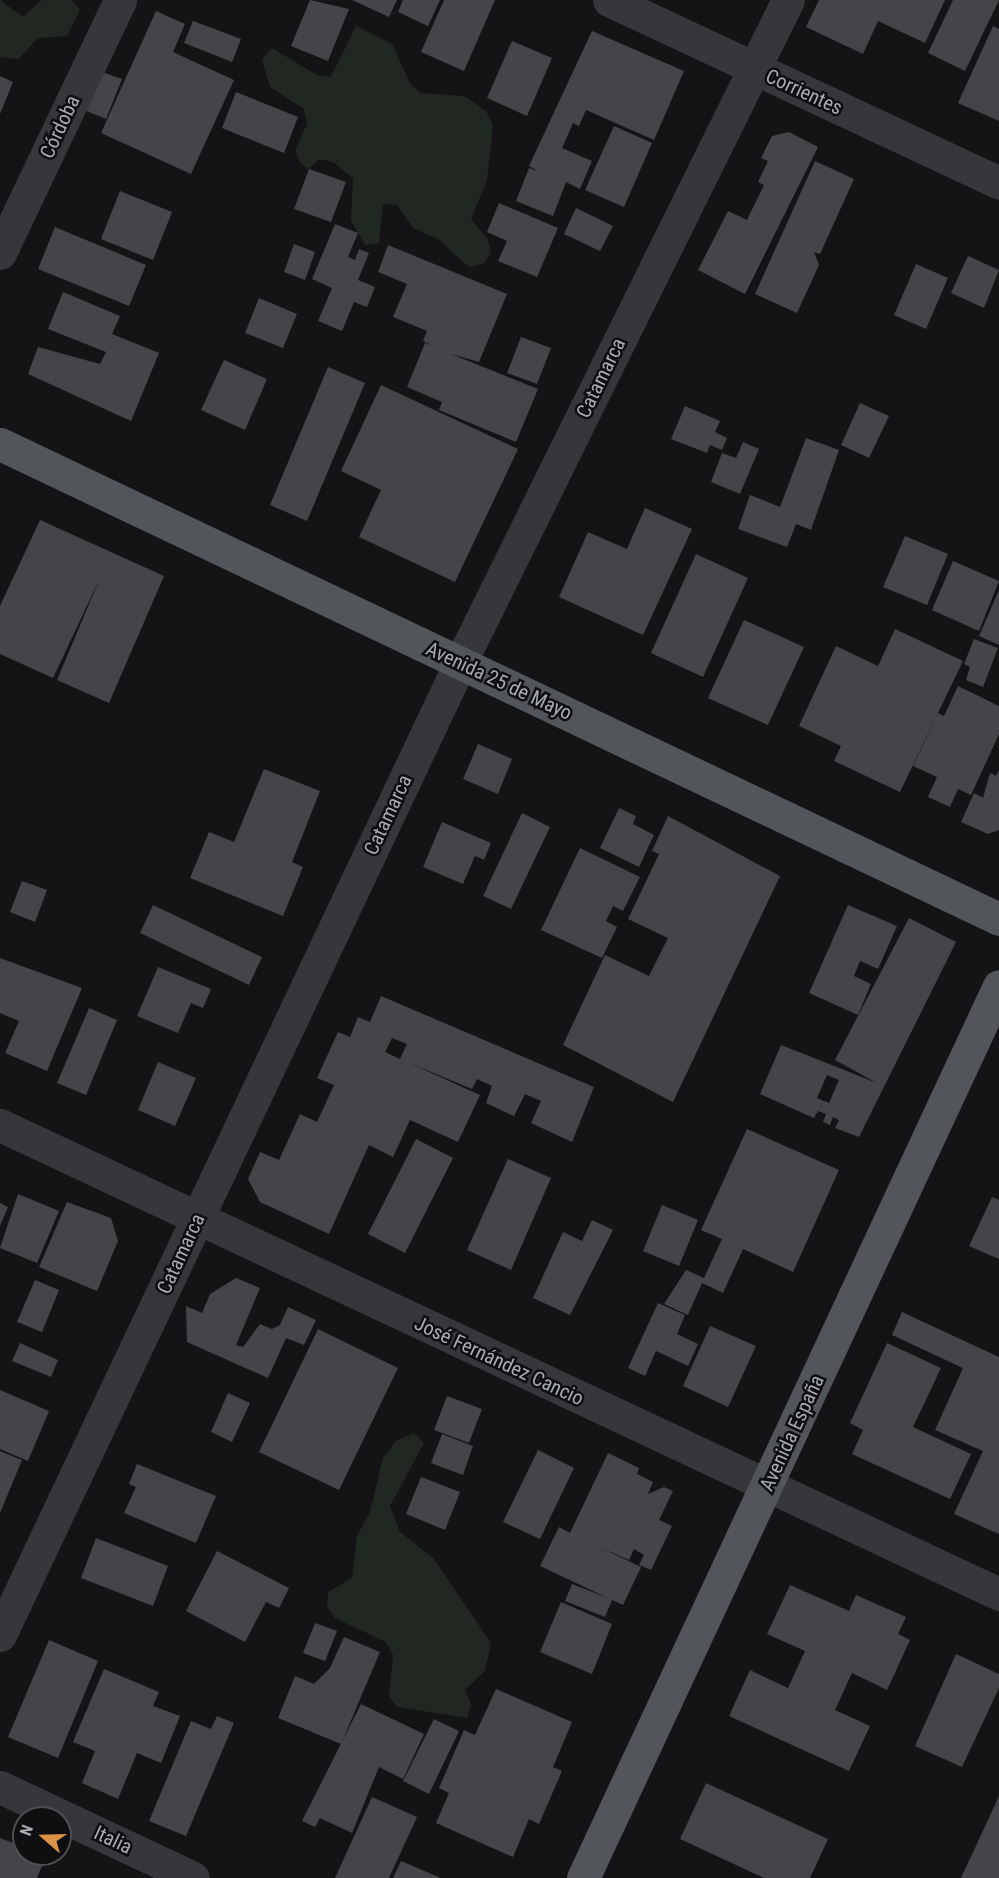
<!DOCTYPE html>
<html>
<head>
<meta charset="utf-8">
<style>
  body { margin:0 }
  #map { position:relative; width:999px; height:1878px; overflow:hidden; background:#141416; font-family:"Roboto Condensed",sans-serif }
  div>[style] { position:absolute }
  .green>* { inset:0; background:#212821 }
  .building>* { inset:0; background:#434548 }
  .minor>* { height:33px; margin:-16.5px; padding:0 16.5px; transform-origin:16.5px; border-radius:16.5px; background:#36373a }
  .major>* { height:33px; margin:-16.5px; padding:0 16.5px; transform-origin:16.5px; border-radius:16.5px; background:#525559 }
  span { translate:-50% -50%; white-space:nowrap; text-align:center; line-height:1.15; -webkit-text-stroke:5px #0f0f11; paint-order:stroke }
  .street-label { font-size:20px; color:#a8adb4 }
  .north { position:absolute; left:12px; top:1806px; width:60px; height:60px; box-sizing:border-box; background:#0f0f11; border:2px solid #4c4e52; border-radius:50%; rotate:290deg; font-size:16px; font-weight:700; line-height:24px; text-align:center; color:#a8adb4 }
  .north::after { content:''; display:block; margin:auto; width:21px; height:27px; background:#db9247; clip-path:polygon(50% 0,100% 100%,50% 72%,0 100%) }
</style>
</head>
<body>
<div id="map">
  <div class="green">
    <div style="clip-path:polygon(0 0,23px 17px,42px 0,71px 0,80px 10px,67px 36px,38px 38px,18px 59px,0 57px)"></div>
    <div style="clip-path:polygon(356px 26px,392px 44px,410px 83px,420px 93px,464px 96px,486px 111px,493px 125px,487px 180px,471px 219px,488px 240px,491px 253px,483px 264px,469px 267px,438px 239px,413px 228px,397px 205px,383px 204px,379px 243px,365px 245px,351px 220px,353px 178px,333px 162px,319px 159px,309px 169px,300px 163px,295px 150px,307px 124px,304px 109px,270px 87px,262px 60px,272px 48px,317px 75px,331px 77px)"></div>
    <div style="clip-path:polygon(414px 1433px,424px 1443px,390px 1506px,400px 1532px,434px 1559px,491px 1643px,485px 1671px,465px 1690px,471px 1704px,467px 1718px,398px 1707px,389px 1697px,393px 1655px,386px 1642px,335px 1618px,327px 1606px,328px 1592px,352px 1578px,357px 1536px,370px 1512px,383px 1458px,396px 1441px)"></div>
  </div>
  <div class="building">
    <div style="clip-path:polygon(310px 0,349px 9px,328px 61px,291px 46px)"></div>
    <div style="clip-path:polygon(352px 0,397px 0,389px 17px)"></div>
    <div style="clip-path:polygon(403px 0,440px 0,428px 26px,398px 12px)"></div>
    <div style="clip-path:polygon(444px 0,495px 0,464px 71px,421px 52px)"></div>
    <div style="clip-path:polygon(819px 0,945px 0,925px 43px,878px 21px,863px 54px,806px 27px)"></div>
    <div style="clip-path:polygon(953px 0,999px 0,965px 71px,928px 53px)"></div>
    <div style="clip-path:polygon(156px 11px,185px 24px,173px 52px,234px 80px,191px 174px,101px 133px)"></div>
    <div style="clip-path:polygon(193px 21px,241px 39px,232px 62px,184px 43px)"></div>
    <div style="clip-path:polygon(993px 26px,999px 29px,999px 121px,958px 103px)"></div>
    <div style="clip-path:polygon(592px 31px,684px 71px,654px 140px,586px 110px,579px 126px,573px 123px,562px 148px,592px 161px,580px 189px,566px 182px,553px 216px,516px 201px,529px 168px,538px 171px,529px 166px)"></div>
    <div style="clip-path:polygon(512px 41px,552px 58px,527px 116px,487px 98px)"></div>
    <div style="clip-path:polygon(99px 71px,122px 79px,106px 119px,84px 110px)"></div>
    <div style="clip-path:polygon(0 76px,13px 82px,0 114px)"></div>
    <div style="clip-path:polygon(236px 92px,298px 117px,284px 153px,222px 128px)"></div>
    <div style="clip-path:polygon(614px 126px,652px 143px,624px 207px,585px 190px)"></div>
    <div style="clip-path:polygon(789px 132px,818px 147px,745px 294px,698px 270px,728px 211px,747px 220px,764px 185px,758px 182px,768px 161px,761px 158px,772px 136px)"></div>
    <div style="clip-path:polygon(815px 161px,854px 179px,820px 254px,814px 252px,819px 265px,797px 313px,755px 294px)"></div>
    <div style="clip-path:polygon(309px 169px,346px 182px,331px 222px,294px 209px)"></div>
    <div style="clip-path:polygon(120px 191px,172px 212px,153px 260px,101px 239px)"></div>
    <div style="clip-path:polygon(499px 203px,558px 228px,537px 277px,498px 261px,507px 241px,487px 232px)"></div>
    <div style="clip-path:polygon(576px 208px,613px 226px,600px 251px,564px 234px)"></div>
    <div style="clip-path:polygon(335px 224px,358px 233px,348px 257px,355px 260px,359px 249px,369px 253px,358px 280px,375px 287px,367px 307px,354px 302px,342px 331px,318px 321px,332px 288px,312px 279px)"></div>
    <div style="clip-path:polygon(55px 227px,146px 265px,129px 306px,38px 269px)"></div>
    <div style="clip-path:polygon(294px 244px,315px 252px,305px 280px,284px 272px)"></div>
    <div style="clip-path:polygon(388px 245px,507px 294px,479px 362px,451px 354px,538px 389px,516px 442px,439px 410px,442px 402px,407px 387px,425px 343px,432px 345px,423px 341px,427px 331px,393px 317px,407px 284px,378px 272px)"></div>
    <div style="clip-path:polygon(968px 256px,999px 270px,984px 308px,951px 293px)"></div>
    <div style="clip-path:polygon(916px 264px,948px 278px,926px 329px,894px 315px)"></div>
    <div style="clip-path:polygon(63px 292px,120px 316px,112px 334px,159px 353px,131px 421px,28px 374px,38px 347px,100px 364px,106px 352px,48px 329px)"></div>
    <div style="clip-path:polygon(259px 298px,297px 314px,283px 348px,245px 333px)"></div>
    <div style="clip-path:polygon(521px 337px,551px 348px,537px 384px,507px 373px)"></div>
    <div style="clip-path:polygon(224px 360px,267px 379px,245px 430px,201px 410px)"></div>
    <div style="clip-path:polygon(328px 367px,365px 383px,307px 521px,270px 505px)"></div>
    <div style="clip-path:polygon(381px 385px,518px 449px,455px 582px,359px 537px,381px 490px,341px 471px)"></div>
    <div style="clip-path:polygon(860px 403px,889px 416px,869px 458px,841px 445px)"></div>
    <div style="clip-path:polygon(685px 406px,720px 421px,715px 432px,727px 438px,722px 450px,710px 445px,707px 453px,671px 439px)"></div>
    <div style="clip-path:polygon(806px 438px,839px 450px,811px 530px,796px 524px,787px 547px,738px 529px,750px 495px,780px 507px)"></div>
    <div style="clip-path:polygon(743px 442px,759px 449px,740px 494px,711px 482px,722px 453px,736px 458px)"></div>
    <div style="clip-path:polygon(645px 508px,692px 529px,643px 635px,559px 597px,588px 532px,627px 549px)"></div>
    <div style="clip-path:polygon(40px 520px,164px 576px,109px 703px,57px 680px,100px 578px,53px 678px,0 654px,0 606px)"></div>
    <div style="clip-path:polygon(905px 536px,948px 554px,927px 605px,883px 587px)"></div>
    <div style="clip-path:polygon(696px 554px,748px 578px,703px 677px,651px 653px)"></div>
    <div style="clip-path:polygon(953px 561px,999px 581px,979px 631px,932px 610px)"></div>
    <div style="clip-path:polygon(999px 590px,999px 645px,979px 636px)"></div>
    <div style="clip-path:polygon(744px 620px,804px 647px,768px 725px,708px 698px)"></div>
    <div style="clip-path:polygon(895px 629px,963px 661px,900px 792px,834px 761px,841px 746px,799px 726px,836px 646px,878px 666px)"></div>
    <div style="clip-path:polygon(974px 639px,998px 648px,983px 687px,966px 680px,970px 667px,964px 664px)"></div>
    <div style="clip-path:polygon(958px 686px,999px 706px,999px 734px,971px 795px,958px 789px,950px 807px,928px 797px,937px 777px,913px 766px,938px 713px,944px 716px)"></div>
    <div style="clip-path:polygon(478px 744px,512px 759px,498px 794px,463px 779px)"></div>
    <div style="clip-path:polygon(264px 769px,320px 791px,292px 862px,303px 867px,283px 916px,190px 878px,209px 832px,234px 842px)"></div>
    <div style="clip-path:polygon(999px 770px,999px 830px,988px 834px,961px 822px,974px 793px,983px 798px,990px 773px,996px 776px)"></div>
    <div style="clip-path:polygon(619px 808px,636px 816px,633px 824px,654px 835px,639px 867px,600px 848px)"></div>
    <div style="clip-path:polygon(522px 813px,550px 827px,511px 909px,483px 896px)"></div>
    <div style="clip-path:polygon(668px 816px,780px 876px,673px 1102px,563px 1045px,605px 955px,649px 976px,668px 938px,628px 919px,659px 854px,652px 851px)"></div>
    <div style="clip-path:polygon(442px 822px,491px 843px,484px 860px,475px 856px,463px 884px,423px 867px)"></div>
    <div style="clip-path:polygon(580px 848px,640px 877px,623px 911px,613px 906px,606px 921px,617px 927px,602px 958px,541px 930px)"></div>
    <div style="clip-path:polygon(22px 881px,47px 890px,35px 922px,10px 912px)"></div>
    <div style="clip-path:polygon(153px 905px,262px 957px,249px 985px,140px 933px)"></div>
    <div style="clip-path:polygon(848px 905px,897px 926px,878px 969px,860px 961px,854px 976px,871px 984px,858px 1015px,809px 993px)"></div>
    <div style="clip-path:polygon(evenodd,909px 918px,956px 942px,859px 1137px,835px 1128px,839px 1120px,833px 1117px,830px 1125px,823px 1122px,826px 1114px,818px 1111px,814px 1118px,760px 1094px,781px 1045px,877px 1083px,835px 1060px,909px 918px,827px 1075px,839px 1080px,829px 1103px,817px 1098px,827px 1075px)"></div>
    <div style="clip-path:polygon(0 958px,82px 988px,47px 1071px,5px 1053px,19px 1021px,0 1013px)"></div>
    <div style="clip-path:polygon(158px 967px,211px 989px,203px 1008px,191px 1003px,178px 1033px,137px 1016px)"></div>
    <div style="clip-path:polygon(evenodd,381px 996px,594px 1087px,572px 1142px,531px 1123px,541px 1101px,525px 1094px,514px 1116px,486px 1103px,492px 1086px,477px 1079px,472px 1089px,407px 1062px,480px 1095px,458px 1142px,410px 1120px,393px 1157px,369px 1145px,329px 1234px,260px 1202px,248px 1179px,260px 1152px,279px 1160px,300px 1114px,317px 1122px,334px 1085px,317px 1078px,338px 1032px,350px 1037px,358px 1017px,370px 1022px,381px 996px,392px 1038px,407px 1044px,400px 1059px,385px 1052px,392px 1038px)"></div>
    <div style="clip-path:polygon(89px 1008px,117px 1020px,86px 1095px,57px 1083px)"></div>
    <div style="clip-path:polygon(158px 1062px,196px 1078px,175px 1126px,138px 1110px)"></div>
    <div style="clip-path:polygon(747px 1129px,839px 1170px,793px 1272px,743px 1249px,723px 1293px,702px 1283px,688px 1315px,664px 1304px,686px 1270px,704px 1278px,722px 1239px,701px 1230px)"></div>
    <div style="clip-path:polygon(416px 1139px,453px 1158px,405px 1253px,368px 1234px)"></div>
    <div style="clip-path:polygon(508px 1159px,551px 1178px,511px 1270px,467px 1250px)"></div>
    <div style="clip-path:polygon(18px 1194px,59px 1211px,37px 1263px,0 1248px)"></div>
    <div style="clip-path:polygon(992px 1197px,999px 1200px,999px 1259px,969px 1246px)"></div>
    <div style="clip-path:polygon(67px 1202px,111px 1218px,118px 1241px,97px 1291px,39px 1267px)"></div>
    <div style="clip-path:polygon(0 1203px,8px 1207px,0 1226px)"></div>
    <div style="clip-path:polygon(662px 1205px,698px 1220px,679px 1266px,643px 1251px)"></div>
    <div style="clip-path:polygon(592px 1220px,613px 1230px,570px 1315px,533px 1298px,563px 1232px,582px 1241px)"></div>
    <div style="clip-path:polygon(236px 1278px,260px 1288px,236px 1345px,243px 1347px,260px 1324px,272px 1329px,280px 1325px,288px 1307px,316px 1320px,304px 1345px,286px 1338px,268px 1378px,187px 1342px,186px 1306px,202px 1313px,210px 1294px)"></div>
    <div style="clip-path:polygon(35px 1280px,59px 1290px,42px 1332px,17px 1322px)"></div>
    <div style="clip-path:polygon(658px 1303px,685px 1315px,677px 1334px,698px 1344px,688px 1366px,656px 1351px,645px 1376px,628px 1368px)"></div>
    <div style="clip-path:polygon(902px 1312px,999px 1357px,999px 1534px,954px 1514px,983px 1451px,935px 1430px,963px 1368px,892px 1335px)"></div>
    <div style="clip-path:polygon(710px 1326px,756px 1346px,728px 1407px,683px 1386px)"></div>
    <div style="clip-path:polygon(318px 1329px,398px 1368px,339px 1490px,259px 1452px)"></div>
    <div style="clip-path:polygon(20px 1343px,58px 1360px,51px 1377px,12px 1361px)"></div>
    <div style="clip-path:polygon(887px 1343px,941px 1368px,913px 1427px,971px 1454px,950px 1499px,852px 1454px,863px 1430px,850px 1423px)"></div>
    <div style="clip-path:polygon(0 1390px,49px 1411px,28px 1461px,0 1449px)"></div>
    <div style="clip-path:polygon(228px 1393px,250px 1403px,232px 1442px,211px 1432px)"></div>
    <div style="clip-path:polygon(447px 1396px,482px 1409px,469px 1443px,434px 1430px)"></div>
    <div style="clip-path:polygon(442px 1434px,473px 1446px,463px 1475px,431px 1463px)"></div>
    <div style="clip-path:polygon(538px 1450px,574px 1468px,540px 1539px,503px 1522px)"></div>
    <div style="clip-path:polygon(0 1451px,22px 1460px,0 1513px)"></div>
    <div style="clip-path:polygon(608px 1453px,639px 1468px,637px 1474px,653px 1482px,648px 1494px,664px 1487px,673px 1491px,659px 1520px,672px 1526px,651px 1570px,639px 1565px,644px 1555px,634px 1549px,629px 1560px,601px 1548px,641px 1567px,623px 1605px,612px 1600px,605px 1617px,565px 1601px,572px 1584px,608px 1598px,540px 1566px,559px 1527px,570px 1533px)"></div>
    <div style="clip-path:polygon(137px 1464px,216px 1496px,196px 1543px,124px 1513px,136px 1487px,129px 1484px)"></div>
    <div style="clip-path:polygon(421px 1477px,460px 1492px,445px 1530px,406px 1514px)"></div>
    <div style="clip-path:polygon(96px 1538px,168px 1566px,153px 1606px,81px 1578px)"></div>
    <div style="clip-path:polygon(217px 1551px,289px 1588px,279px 1608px,266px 1602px,245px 1642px,186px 1611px)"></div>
    <div style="clip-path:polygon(790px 1585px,849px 1611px,856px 1595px,906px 1617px,898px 1634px,910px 1640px,887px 1690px,852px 1673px,835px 1710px,870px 1726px,849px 1771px,729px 1716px,750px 1670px,788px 1688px,805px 1651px,767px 1634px)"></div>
    <div style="clip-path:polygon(561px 1602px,612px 1624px,592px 1674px,540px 1652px)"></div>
    <div style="clip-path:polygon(315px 1623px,337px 1631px,325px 1661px,303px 1653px)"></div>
    <div style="clip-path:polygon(344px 1637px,380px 1652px,341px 1744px,278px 1718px,295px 1676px,314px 1684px,330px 1668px)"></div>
    <div style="clip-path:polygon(49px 1640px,98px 1661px,58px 1758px,8px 1737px)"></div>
    <div style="clip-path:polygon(956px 1654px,999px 1674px,999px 1688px,962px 1767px,915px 1746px)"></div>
    <div style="clip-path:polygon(104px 1669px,159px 1692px,153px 1706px,180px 1716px,161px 1763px,137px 1753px,118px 1799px,82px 1783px,95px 1751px,73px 1742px)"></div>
    <div style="clip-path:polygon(496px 1689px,572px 1722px,553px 1767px,562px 1771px,539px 1824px,529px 1819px,513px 1857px,436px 1823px,449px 1793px,439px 1788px,464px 1730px,475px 1735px)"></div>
    <div style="clip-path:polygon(361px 1704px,424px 1734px,403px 1779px,379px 1767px,352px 1833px,320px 1818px,315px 1827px,302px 1821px)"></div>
    <div style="clip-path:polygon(217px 1716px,234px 1723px,186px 1836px,149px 1821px,191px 1721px,211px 1729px)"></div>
    <div style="clip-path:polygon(434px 1719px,459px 1731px,429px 1794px,403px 1781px)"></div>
    <div style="clip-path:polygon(706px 1783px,828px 1839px,810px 1878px,764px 1878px,680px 1839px)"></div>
    <div style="clip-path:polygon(999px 1796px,999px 1878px,961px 1878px)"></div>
    <div style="clip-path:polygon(372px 1797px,417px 1817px,389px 1878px,335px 1878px)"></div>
    <div style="clip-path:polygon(0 1838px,24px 1847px,24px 1854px,46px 1856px,37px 1878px,0 1878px)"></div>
    <div style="clip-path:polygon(401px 1861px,441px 1878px,393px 1878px)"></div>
  </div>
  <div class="minor">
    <div style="left:609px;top:0;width:431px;rotate:25.1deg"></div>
    <div style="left:0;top:253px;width:280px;rotate:-64.6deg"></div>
    <div style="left:0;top:1125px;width:1104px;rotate:25.15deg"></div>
    <div style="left:0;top:1635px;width:1075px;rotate:-64.67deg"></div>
    <div style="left:460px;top:663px;width:740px;rotate:-63.68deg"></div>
    <div style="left:0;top:1787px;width:213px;rotate:25.2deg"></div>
  </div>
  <div class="major">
    <div style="left:0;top:444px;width:1106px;rotate:25.43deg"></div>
    <div style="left:583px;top:1878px;width:984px;rotate:-65deg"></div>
  </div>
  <div class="street-label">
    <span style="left:804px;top:92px;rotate:25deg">Corrientes</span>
    <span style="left:60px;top:127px;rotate:-65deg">Córdoba</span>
    <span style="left:601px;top:378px;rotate:-64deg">Catamarca</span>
    <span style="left:499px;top:681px;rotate:25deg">Avenida 25 de Mayo</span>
    <span style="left:388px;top:815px;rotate:-65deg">Catamarca</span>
    <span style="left:181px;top:1254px;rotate:-65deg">Catamarca</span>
    <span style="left:499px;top:1361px;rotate:25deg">José Fernández Cancio</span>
    <span style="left:792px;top:1433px;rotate:-65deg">Avenida España</span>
    <span style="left:113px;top:1840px;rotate:25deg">Italia</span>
  </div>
  <div class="north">N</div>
</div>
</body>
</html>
